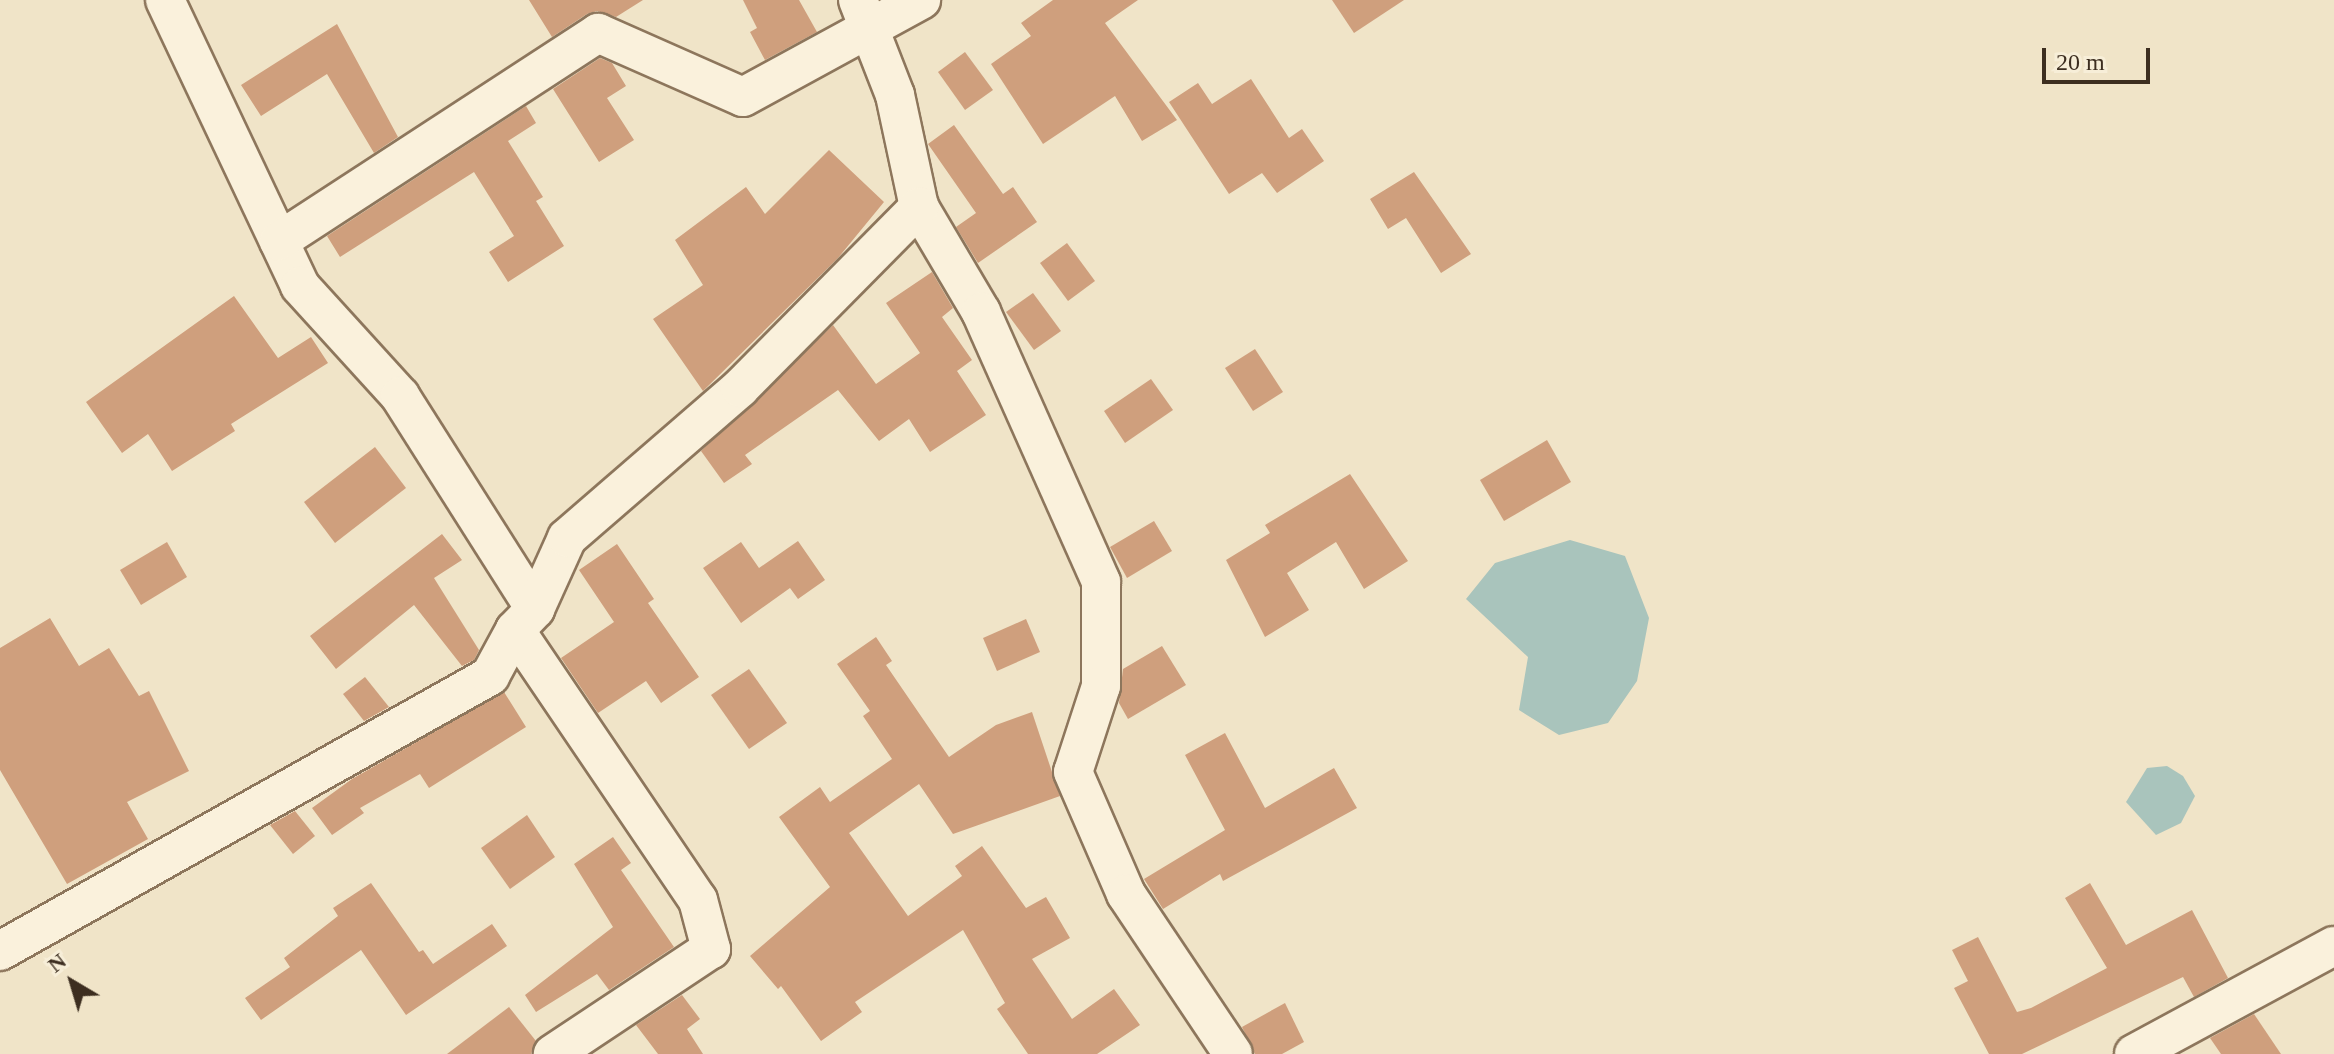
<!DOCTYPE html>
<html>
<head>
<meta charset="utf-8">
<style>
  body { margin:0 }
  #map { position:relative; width:2334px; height:1054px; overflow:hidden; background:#f0e4c8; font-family:Georgia,serif }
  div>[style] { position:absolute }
  .water>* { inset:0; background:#a9c4bc }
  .building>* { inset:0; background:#cf9f7d }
  .roads { filter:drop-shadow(2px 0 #8d765c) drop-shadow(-2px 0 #8d765c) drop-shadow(0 2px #8d765c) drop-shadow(0 -2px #8d765c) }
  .street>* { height:38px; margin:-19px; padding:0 19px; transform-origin:19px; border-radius:19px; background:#faf1dc }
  span { translate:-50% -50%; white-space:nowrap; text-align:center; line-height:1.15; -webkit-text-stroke:7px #f7eed8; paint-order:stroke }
  .north { position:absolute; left:32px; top:942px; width:80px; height:80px; -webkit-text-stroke:6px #f7eed8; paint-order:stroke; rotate:322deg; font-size:22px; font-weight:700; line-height:32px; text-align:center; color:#3d2e20 }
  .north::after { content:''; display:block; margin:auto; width:28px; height:36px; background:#3d2e20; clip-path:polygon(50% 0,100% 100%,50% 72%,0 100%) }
  .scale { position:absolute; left:2042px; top:48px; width:108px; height:36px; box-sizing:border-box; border:4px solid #3d2e20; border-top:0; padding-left:10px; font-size:24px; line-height:28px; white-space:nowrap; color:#3d2e20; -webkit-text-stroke:6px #f7eed8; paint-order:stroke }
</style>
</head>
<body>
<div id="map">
  <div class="water">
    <div style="clip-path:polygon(1570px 540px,1625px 556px,1649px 618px,1637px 681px,1608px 723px,1559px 735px,1519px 710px,1528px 657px,1466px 599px,1495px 563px)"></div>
    <div style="clip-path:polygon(2167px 766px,2183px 776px,2195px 796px,2181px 823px,2156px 835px,2126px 802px,2147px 768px)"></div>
  </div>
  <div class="building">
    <div style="clip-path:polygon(529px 0,643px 0,616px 17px,597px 11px,587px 14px,552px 37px)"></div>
    <div style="clip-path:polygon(743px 0,799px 0,817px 32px,765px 60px,750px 32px,757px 28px)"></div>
    <div style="clip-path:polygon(1053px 0,1138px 0,1105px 23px,1177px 120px,1142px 141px,1115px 96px,1043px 144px,991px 64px,1031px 36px,1021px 23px)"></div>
    <div style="clip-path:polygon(1332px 0,1404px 0,1354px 33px)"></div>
    <div style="clip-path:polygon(337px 24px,398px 137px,374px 153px,327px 74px,261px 116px,241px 85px)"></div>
    <div style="clip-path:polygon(965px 52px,993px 90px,965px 110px,938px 72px)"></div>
    <div style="clip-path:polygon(600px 58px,612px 63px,626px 86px,607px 98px,634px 140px,599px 162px,553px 89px)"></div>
    <div style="clip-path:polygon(1251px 79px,1289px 138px,1302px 129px,1324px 161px,1277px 193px,1262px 173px,1229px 194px,1169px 102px,1198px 83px,1212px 104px)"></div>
    <div style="clip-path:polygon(526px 106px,536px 123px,508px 141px,543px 197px,536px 201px,564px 246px,508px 282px,489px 252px,514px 236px,474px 172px,340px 257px,327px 236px)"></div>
    <div style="clip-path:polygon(954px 125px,1003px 194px,1013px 187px,1037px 222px,978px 263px,956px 227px,976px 213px,928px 144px)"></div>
    <div style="clip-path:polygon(829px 150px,884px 202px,838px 258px,703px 391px,653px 319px,703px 285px,675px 240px,746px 187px,765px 214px)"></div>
    <div style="clip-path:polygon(1414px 172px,1471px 254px,1441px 273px,1406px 218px,1388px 229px,1370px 199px)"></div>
    <div style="clip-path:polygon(1067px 243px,1095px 281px,1068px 301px,1040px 263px)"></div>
    <div style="clip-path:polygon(932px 272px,953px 308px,942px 317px,972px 360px,957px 371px,986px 415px,930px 452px,909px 419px,879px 441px,838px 390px,745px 455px,752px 464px,724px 483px,701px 451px,833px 325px,876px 384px,920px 353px,886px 303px)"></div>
    <div style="clip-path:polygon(1033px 293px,1061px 331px,1034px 350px,1006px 312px)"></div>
    <div style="clip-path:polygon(234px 296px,278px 358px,311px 337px,328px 363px,231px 424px,235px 431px,172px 471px,148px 434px,122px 453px,86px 402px)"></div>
    <div style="clip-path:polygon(1255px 349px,1283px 392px,1253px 411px,1225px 368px)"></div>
    <div style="clip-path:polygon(1151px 379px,1173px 410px,1125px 443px,1104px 411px)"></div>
    <div style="clip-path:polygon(1547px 440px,1571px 482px,1504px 521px,1480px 480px)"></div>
    <div style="clip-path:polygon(375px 447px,406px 488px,335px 543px,304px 502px)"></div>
    <div style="clip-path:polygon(1350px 474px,1408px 561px,1364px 589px,1336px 542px,1287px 573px,1309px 610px,1265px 637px,1226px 560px,1270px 533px,1265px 525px)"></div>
    <div style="clip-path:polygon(1154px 521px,1172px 551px,1127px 578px,1110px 547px)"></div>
    <div style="clip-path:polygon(442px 534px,462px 560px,434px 578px,479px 650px,474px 660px,462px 666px,414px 605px,336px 669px,310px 636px)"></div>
    <div style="clip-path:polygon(798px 541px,825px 580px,798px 599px,790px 588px,741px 623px,703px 568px,741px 542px,759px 568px)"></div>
    <div style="clip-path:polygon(167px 542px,187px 577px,141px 605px,120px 570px)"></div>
    <div style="clip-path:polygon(617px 544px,654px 599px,648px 603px,699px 677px,661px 703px,646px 681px,598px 713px,561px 658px,614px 622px,579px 570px)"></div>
    <div style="clip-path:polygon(50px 618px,79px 666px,109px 648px,139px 696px,149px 691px,189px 771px,127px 802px,148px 839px,67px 884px,0 770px,0 648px)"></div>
    <div style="clip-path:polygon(1026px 619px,1040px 652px,997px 671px,983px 638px)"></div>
    <div style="clip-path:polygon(876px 637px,892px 661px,886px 665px,949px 757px,996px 725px,1032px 712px,1060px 796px,953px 834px,919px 784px,849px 833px,908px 916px,962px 876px,955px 866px,982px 846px,1026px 908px,1046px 897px,1070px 938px,1032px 959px,1072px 1019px,1114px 989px,1140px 1025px,1097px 1054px,1028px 1054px,997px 1009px,1005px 1003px,963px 930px,855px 1002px,862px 1012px,821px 1041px,781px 986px,778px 989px,750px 956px,830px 887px,779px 817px,820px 787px,830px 802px,892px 759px,863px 716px,870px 711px,837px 664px)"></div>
    <div style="clip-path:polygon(1162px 646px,1186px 685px,1128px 719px,1119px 703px,1123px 669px)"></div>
    <div style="clip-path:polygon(749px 669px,787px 723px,749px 749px,711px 695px)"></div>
    <div style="clip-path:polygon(365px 677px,389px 707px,364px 721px,343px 694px)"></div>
    <div style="clip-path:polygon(504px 692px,526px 727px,429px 788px,420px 774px,360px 808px,364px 813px,332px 835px,312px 808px,352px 779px)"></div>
    <div style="clip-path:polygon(1225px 733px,1265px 808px,1334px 768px,1357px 808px,1223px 881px,1220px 874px,1163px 909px,1144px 879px,1225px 830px,1185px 755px)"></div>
    <div style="clip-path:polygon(295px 811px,315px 836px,293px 854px,270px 825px)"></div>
    <div style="clip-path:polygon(527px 815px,555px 857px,510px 889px,481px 848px)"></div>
    <div style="clip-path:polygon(613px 837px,631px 863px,621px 870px,674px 947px,609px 990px,597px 974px,536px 1012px,525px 995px,613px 927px,574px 864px)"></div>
    <div style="clip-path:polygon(371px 883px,419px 952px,423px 950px,433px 964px,492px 924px,507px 946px,406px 1015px,361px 950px,261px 1020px,245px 998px,290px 967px,284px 958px,338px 916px,333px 908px)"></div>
    <div style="clip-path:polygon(2090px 883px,2126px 945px,2192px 910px,2228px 978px,2194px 997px,2183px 977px,2022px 1054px,1989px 1054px,1954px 988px,1968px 981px,1952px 950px,1978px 937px,2017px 1012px,2031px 1008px,2107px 968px,2065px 898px)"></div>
    <div style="clip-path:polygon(682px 995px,700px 1019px,687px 1029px,703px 1054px,658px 1054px,636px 1025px)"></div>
    <div style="clip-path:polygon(1285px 1003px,1304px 1042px,1282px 1054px,1255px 1054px,1242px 1027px)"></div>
    <div style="clip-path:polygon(509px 1007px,536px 1041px,531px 1054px,447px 1054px)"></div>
    <div style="clip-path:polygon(2254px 1014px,2281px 1054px,2221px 1054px,2210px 1038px)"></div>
  </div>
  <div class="roads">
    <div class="street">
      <div style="left:165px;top:0;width:316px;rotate:64.7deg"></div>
      <div style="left:300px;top:286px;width:149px;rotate:47.7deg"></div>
      <div style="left:400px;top:396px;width:252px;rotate:57.6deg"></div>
      <div style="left:858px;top:0;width:102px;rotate:68.7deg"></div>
      <div style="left:895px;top:95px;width:115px;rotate:77.9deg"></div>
      <div style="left:919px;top:207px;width:122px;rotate:59.4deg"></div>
      <div style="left:981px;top:312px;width:295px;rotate:66deg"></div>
      <div style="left:1101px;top:582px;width:104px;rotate:90deg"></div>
      <div style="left:1101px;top:686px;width:90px;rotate:108deg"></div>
      <div style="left:1073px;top:772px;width:133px;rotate:66.5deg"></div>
      <div style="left:1126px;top:894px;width:192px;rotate:56.2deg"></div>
      <div style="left:279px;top:241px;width:381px;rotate:-33.1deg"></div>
      <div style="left:598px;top:33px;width:158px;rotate:23.8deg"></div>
      <div style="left:743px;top:97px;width:203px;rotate:-28.6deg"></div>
      <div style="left:515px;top:630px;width:326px;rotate:55.9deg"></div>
      <div style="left:698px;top:900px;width:51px;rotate:75.1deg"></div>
      <div style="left:711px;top:949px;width:190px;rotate:146.4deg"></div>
      <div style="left:0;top:951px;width:562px;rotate:-29.3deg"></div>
      <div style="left:490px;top:676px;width:52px;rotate:-61.5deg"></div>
      <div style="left:515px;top:630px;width:29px;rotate:-46deg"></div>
      <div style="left:535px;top:609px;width:78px;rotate:-65.7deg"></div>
      <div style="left:567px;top:538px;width:229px;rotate:-40.9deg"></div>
      <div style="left:740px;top:388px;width:255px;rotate:-45.3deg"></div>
      <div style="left:2134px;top:1054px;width:227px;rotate:-28.4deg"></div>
    </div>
  </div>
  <div class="north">N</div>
  <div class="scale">20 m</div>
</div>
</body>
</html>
